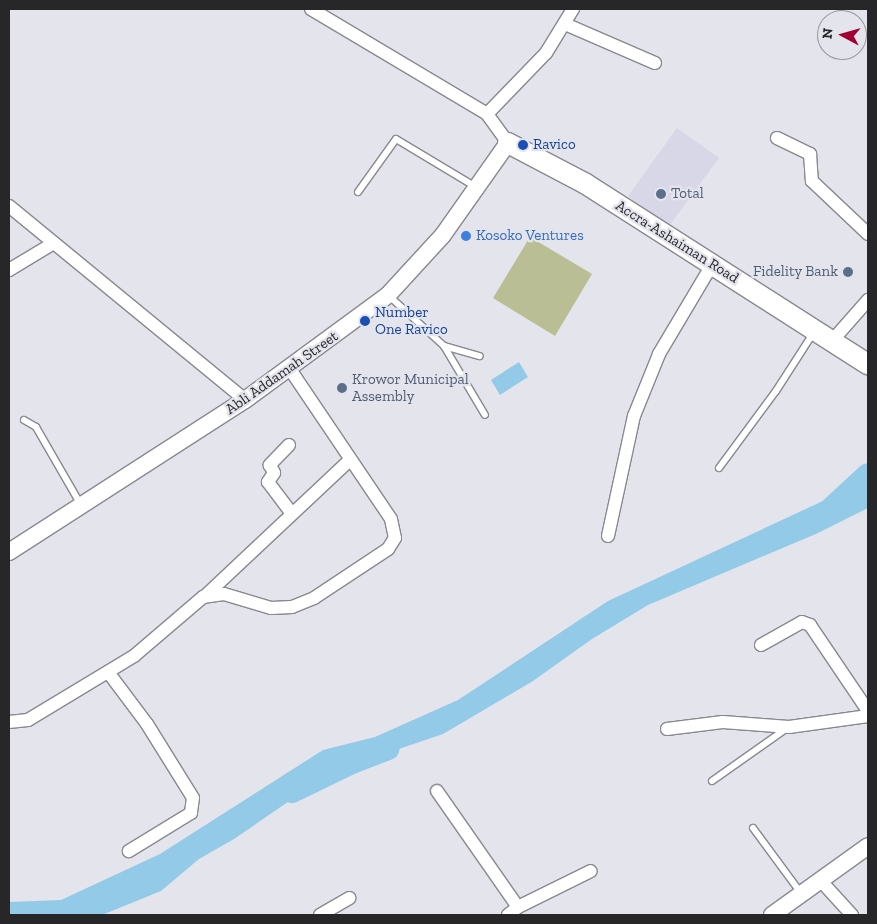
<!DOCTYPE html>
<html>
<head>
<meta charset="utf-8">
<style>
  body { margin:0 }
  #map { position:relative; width:877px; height:924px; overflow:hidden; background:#e4e4ec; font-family:"Zilla Slab",serif }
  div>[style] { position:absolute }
  .built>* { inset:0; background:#d8d7e7 }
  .green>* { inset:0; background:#b9be95 }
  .water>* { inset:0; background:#92cae8 }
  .river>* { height:22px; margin:-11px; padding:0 11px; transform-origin:11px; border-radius:11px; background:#92cae8 }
  .roads { filter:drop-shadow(1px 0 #88888f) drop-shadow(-1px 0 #88888f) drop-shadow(0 1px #88888f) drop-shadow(0 -1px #88888f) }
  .service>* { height:6px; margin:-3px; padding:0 3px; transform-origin:3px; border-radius:3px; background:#fff }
  .minor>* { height:12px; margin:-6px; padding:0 6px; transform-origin:6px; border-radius:6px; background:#fff }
  .tertiary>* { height:16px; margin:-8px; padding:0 8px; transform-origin:8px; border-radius:8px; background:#fff }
  .primary>* { height:20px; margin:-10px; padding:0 10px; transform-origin:10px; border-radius:10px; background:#fff }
  .dots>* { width:14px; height:14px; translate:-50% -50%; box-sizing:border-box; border:2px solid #e4e4ec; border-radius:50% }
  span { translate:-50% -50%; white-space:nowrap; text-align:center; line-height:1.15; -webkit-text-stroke:4.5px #e4e4ec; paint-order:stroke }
  .transit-label { font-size:15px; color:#164399 }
  .left { translate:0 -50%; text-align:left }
  .service-label { font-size:15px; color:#4e5e75 }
  .right { translate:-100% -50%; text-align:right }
  .shop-label { font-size:15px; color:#366cbe }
  .street-label { font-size:15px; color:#27272a }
  .frame { position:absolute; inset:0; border:10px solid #27272a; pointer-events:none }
  .north { position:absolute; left:817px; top:10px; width:50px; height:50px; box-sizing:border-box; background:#e4e4ec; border:1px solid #98989e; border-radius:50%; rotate:276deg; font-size:14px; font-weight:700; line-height:20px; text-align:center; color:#27272a }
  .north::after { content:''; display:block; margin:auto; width:18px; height:22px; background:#a10032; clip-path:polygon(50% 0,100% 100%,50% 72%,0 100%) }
</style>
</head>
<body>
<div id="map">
  <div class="built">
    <div style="clip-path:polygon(677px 128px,719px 158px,669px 226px,628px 196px)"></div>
  </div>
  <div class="green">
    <div style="clip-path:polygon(530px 237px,592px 274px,555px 336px,493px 298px)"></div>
  </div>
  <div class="water">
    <div style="clip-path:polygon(519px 362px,528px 377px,500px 395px,491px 380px)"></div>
    <div style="clip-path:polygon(868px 480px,868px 508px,818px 533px,648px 605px,592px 639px,533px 681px,443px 734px,387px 753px,333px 766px,314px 784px,234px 839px,199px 859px,161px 891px,102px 915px,9px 915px,9px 902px,61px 900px,160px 854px,323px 750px,375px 737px,458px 700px,608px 601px)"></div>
  </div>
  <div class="river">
    <div style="left:831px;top:508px;width:50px;rotate:-42.6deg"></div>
    <div style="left:292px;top:792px;width:67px;rotate:-25.8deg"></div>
    <div style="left:352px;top:763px;width:39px;rotate:-21deg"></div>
  </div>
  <div class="roads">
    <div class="service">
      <div style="left:358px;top:192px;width:65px;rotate:-54.4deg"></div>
      <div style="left:396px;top:139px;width:93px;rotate:31deg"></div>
      <div style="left:388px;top:295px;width:76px;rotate:42.3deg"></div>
      <div style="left:444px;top:346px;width:80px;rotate:59.3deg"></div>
      <div style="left:444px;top:346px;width:37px;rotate:16deg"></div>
      <div style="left:24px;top:420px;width:14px;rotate:30deg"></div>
      <div style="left:36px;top:427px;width:90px;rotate:60deg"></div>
      <div style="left:719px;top:468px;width:96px;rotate:-53.5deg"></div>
      <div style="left:776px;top:391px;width:70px;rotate:-57.2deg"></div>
      <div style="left:712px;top:781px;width:92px;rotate:-35.2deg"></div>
      <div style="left:753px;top:828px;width:81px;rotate:53.6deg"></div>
    </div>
    <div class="minor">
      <div style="left:311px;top:9px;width:205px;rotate:30.8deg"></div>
      <div style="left:487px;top:114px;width:36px;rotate:54deg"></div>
      <div style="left:565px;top:24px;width:98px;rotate:23.4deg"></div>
      <div style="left:487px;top:114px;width:85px;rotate:-46deg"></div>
      <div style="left:546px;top:53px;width:52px;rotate:-58.5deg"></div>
      <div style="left:777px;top:138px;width:37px;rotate:26deg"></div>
      <div style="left:810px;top:154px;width:27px;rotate:86deg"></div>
      <div style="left:812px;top:181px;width:77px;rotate:43.4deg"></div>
      <div style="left:9px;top:206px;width:306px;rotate:39.4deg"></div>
      <div style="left:9px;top:270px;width:52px;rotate:-31deg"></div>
      <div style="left:832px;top:341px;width:55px;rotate:-48.7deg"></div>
      <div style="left:289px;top:445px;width:28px;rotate:134deg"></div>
      <div style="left:270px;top:465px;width:9px;rotate:63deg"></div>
      <div style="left:274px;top:473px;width:11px;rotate:124deg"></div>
      <div style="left:268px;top:482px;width:40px;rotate:53deg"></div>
      <div style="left:608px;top:536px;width:123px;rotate:-77.8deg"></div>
      <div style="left:634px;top:416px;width:67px;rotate:-68deg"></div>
      <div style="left:659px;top:354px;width:106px;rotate:-59.3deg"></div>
      <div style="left:205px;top:596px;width:197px;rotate:-43.2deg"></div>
      <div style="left:761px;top:645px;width:47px;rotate:-29.3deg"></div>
      <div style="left:802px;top:622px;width:9px;rotate:21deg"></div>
      <div style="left:810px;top:625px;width:104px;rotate:56deg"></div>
      <div style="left:108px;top:672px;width:65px;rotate:53.1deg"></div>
      <div style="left:147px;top:724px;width:87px;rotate:58.1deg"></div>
      <div style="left:193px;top:798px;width:15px;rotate:98deg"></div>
      <div style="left:191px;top:813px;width:73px;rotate:148.5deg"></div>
      <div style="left:9px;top:722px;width:19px;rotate:-6deg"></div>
      <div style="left:28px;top:720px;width:124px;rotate:-31.1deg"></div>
      <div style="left:134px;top:656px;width:91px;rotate:-40.5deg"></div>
      <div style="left:203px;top:597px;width:21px;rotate:-8deg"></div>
      <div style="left:224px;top:594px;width:49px;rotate:16.6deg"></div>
      <div style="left:271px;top:608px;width:21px;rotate:-3deg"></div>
      <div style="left:292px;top:607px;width:24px;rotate:-22deg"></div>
      <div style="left:314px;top:598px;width:89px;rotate:-33.5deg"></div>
      <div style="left:388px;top:549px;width:13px;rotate:-58deg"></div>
      <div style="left:395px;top:538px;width:19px;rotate:-102deg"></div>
      <div style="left:391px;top:519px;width:182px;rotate:-124deg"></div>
      <div style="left:667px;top:729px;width:56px;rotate:-7.1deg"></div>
      <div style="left:723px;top:722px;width:66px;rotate:4.3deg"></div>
      <div style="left:789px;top:727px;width:80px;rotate:-7.9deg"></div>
      <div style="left:437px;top:791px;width:141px;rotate:55.1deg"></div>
      <div style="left:821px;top:881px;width:46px;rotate:47.6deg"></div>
      <div style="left:320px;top:915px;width:34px;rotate:-30deg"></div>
      <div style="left:508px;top:915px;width:13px;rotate:-39deg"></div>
      <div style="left:518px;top:907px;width:81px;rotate:-26.3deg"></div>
    </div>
    <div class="tertiary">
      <div style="left:9px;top:552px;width:281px;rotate:-32.8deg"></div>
      <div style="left:245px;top:400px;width:177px;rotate:-36.3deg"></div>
      <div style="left:388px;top:295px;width:81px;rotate:-47.5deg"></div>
      <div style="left:443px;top:235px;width:113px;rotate:-54.8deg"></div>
      <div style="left:772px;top:915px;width:118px;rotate:-35.7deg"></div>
    </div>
    <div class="primary">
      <div style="left:508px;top:143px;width:88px;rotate:27.7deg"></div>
      <div style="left:586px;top:184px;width:335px;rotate:32.6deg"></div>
    </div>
  </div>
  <div class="dots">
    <div style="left:523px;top:145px;background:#1a4fb4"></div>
    <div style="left:661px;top:194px;background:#5c6f8a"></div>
    <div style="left:466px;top:236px;background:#3f7fe0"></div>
    <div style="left:848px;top:272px;background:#5c6f8a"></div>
    <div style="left:365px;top:321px;background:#1a4fb4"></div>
    <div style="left:342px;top:388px;background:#5c6f8a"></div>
  </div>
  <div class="transit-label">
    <span class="left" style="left:533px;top:145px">Ravico</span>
    <span class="left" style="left:375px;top:321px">Number<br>One Ravico</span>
  </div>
  <div class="service-label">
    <span class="left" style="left:671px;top:194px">Total</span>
    <span class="right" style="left:838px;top:272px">Fidelity Bank</span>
    <span class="left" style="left:352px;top:388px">Krowor Municipal<br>Assembly</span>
  </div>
  <div class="shop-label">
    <span class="left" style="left:476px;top:236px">Kosoko Ventures</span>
  </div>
  <div class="street-label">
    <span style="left:677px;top:242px;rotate:32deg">Accra-Ashaiman Road</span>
    <span style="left:282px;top:373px;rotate:-35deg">Abli Addamah Street</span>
  </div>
  <div class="frame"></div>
  <div class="north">N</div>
</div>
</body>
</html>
